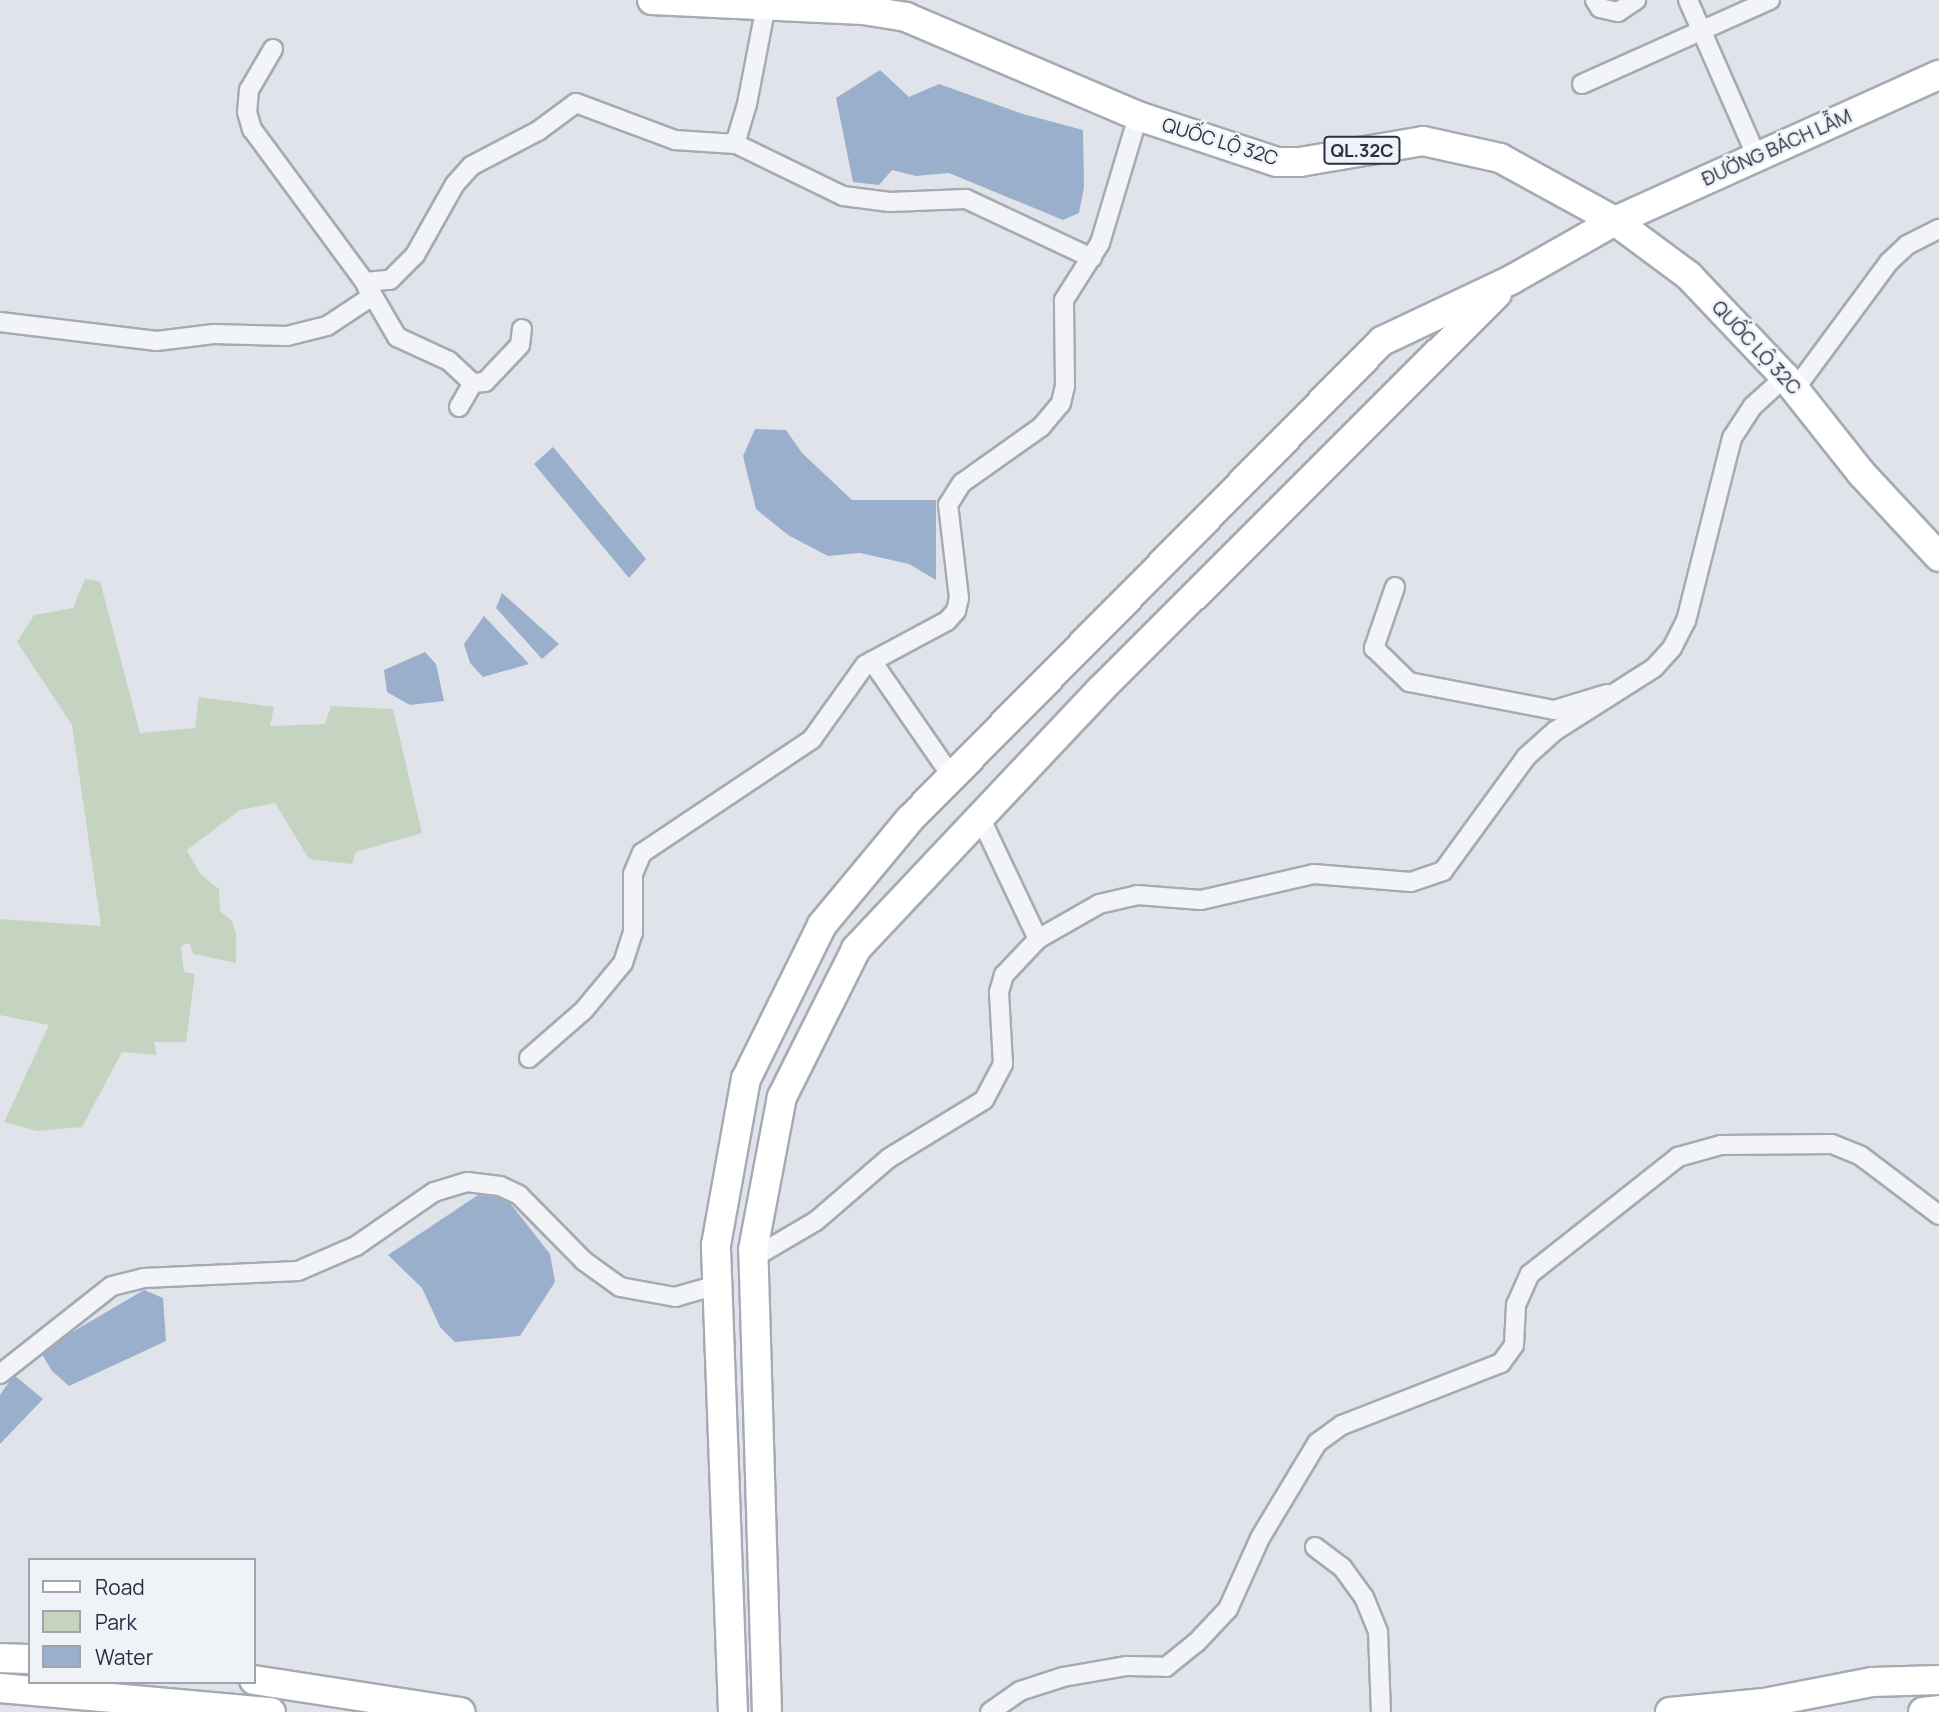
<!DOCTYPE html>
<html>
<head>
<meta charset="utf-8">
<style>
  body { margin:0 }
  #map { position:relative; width:1939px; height:1712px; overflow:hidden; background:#e0e3e9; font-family:Manrope,sans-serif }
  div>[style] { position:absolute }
  .green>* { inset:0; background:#c5d4c1 }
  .water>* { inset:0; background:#9aafcb }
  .roads { filter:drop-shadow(2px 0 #a5aab3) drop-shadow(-2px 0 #a5aab3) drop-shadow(0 2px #a5aab3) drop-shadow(0 -2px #a5aab3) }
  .minor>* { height:18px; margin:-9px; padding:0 9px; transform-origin:9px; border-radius:9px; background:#f3f4f7 }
  .primary>* { height:28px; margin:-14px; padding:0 14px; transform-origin:14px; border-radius:14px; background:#fff }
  span { translate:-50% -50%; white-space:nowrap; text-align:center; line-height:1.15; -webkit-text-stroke:5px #eff2f7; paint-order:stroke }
  .shield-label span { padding:2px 5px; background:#eff2f7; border:2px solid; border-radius:5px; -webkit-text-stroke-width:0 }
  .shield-label { font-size:18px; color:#283041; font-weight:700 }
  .street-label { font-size:19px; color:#283041 }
  .legend { position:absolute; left:28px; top:1558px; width:228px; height:126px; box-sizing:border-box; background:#eff2f7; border:2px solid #9fa4ae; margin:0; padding:9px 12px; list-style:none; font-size:21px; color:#283041 }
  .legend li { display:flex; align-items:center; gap:14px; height:35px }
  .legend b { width:35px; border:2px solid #9fa4ae }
</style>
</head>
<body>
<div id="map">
  <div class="green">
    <div style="clip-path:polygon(85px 579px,100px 581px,140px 733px,195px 728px,199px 697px,274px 707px,270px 726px,325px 724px,331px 706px,393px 709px,422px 833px,356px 852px,352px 864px,309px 859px,275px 803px,240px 810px,187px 850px,200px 874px,219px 889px,220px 911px,232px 921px,236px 934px,236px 963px,194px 954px,189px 943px,181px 946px,184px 972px,195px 974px,186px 1042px,154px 1042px,157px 1055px,122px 1052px,82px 1127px,37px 1131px,4px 1122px,49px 1025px,0 1015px,0 919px,101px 926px,72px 725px,17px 642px,34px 615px,73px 608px)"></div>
  </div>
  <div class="water">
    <div style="clip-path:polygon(880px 70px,909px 97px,939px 84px,1023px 114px,1083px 130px,1084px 187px,1079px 213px,1063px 220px,949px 173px,916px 176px,892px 170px,879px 185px,853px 182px,836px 98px)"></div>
    <div style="clip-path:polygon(755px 429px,786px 430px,802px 453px,852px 500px,936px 500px,936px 580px,909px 564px,860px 553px,828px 556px,788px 535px,756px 509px,743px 456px)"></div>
    <div style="clip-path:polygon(553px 447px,646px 559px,629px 578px,534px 464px)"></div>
    <div style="clip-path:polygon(502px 593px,559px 644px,542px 659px,496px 608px)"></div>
    <div style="clip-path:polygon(484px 616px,529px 664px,483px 677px,470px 663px,464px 644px)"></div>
    <div style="clip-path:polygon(425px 652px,436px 664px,444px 701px,410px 705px,387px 692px,384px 670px)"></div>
    <div style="clip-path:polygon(478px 1195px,506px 1198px,550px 1254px,555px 1282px,520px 1336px,455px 1342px,440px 1327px,422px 1288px,388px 1255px)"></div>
    <div style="clip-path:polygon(144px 1290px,163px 1298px,166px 1341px,69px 1386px,52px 1371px,40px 1351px)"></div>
    <div style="clip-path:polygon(14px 1375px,43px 1399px,0 1444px,0 1395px)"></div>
  </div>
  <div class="roads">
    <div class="minor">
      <div style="left:1595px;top:0;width:9px;rotate:58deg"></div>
      <div style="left:1600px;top:8px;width:18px;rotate:13deg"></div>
      <div style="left:1618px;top:12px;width:22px;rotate:-34deg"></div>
      <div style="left:1688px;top:0;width:171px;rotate:66.3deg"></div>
      <div style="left:273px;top:49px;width:48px;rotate:120.3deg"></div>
      <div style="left:249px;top:90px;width:22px;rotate:95deg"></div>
      <div style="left:247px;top:112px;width:18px;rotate:74deg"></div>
      <div style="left:252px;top:129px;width:190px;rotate:53.6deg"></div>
      <div style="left:365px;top:282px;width:64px;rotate:59.8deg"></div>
      <div style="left:397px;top:337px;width:57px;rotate:24.8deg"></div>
      <div style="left:449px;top:361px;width:33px;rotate:43deg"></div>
      <div style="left:473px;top:383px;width:12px;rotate:-5deg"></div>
      <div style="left:485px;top:382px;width:51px;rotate:-46.6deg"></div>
      <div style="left:520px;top:345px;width:16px;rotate:-83deg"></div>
      <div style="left:1582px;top:84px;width:206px;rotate:-24.1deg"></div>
      <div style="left:732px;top:142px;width:123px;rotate:25.9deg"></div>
      <div style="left:843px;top:196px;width:47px;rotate:7.3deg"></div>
      <div style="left:890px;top:202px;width:76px;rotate:-2.3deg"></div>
      <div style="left:966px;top:199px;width:139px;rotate:25.1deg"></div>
      <div style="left:0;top:322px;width:158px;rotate:6.9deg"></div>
      <div style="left:157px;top:341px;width:57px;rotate:-7deg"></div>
      <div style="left:214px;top:334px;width:73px;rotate:1.6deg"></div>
      <div style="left:287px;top:336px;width:41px;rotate:-14deg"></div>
      <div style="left:327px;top:326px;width:53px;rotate:-33.4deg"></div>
      <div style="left:371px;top:297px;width:16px;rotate:-112deg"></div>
      <div style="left:365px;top:282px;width:25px;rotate:-5deg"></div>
      <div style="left:390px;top:280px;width:35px;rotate:-45deg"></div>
      <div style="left:415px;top:255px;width:81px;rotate:-60.6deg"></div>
      <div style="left:455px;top:184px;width:24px;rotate:-48deg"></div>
      <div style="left:471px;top:166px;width:76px;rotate:-27.6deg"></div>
      <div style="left:538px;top:131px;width:47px;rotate:-36.4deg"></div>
      <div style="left:576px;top:103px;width:106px;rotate:20.5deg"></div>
      <div style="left:675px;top:140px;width:60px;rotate:3.8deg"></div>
      <div style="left:735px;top:144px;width:42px;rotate:-73.3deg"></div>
      <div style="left:747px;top:104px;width:106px;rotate:-79.1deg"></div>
      <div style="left:1795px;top:389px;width:158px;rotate:-53.5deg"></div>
      <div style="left:1889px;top:262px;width:25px;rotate:-43deg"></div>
      <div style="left:1907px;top:245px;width:36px;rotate:-27deg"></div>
      <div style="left:459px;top:407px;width:28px;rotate:-60deg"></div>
      <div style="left:1395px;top:587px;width:65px;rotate:109deg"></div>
      <div style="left:1374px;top:648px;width:49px;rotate:44.2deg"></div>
      <div style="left:1409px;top:682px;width:148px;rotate:10.9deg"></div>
      <div style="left:1554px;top:710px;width:55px;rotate:-16.8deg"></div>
      <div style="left:872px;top:661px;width:141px;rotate:55.4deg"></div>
      <div style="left:980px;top:817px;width:135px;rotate:64.6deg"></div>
      <div style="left:529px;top:1058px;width:73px;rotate:-41.1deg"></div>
      <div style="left:584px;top:1010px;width:61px;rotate:-50.3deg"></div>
      <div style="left:623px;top:963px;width:32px;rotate:-72deg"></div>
      <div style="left:633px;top:933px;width:59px;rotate:-90deg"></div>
      <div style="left:633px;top:874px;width:23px;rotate:-67deg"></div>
      <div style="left:642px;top:853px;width:205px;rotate:-33.8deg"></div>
      <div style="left:812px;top:739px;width:91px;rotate:-54.4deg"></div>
      <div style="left:865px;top:665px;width:93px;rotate:-28.2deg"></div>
      <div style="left:947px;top:621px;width:13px;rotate:-48deg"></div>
      <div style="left:956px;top:611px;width:13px;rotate:-77deg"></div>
      <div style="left:959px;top:598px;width:94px;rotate:-96.7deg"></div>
      <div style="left:948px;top:505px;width:26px;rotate:-58deg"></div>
      <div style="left:962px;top:483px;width:97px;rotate:-35.3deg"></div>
      <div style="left:1041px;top:427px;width:31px;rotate:-50deg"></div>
      <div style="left:1061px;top:403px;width:17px;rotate:-77deg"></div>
      <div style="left:1065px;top:386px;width:86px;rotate:-90.7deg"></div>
      <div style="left:1064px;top:300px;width:67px;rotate:-57.7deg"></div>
      <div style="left:1100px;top:243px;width:133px;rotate:-73.3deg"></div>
      <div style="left:753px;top:1258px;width:73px;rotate:-30.4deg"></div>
      <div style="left:816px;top:1221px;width:96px;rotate:-40.8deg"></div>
      <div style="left:889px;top:1158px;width:111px;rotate:-31.4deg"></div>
      <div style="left:984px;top:1100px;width:41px;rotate:-62.2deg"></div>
      <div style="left:1003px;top:1064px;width:72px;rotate:-93.2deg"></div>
      <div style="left:999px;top:992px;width:18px;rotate:-74deg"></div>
      <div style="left:1004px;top:975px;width:50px;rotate:-46.6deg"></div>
      <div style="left:1038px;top:939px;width:70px;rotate:-29.8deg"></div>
      <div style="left:1099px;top:904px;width:39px;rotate:-13deg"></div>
      <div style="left:1137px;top:895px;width:64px;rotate:4.5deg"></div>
      <div style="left:1201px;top:900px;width:116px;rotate:-13deg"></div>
      <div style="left:1314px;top:874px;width:97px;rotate:4.7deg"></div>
      <div style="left:1411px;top:882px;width:34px;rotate:-19deg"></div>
      <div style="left:1443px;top:871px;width:141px;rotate:-53.9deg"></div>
      <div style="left:1526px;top:757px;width:39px;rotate:-42deg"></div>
      <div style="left:1555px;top:731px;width:117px;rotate:-32.5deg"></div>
      <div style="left:1654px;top:668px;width:27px;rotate:-48deg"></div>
      <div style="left:1672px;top:648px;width:30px;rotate:-63deg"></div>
      <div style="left:1686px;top:621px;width:189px;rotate:-75.9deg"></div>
      <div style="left:1732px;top:438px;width:38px;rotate:-57deg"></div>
      <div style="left:1753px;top:406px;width:43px;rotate:-42.2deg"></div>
      <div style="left:0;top:1374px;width:142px;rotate:-38.2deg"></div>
      <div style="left:112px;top:1286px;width:33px;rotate:-14deg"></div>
      <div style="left:144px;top:1278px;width:154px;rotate:-2.6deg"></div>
      <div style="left:298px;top:1271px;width:63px;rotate:-23.3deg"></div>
      <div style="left:356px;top:1246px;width:95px;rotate:-34.7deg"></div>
      <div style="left:434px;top:1192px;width:34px;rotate:-17deg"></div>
      <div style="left:467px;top:1182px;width:33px;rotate:7deg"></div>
      <div style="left:500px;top:1186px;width:21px;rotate:25deg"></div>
      <div style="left:519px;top:1195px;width:93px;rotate:45.4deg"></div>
      <div style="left:584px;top:1261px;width:44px;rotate:35.8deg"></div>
      <div style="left:620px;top:1287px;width:56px;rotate:10.3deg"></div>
      <div style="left:675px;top:1297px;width:44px;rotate:-15.9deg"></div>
      <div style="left:1315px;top:1547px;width:34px;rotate:37deg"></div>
      <div style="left:1342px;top:1567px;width:37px;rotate:54deg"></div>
      <div style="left:1364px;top:1597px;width:38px;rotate:68deg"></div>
      <div style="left:1378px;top:1632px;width:80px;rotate:87.9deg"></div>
      <div style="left:990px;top:1712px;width:37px;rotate:-35deg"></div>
      <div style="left:1020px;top:1691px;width:45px;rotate:-18deg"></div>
      <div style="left:1063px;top:1677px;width:65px;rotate:-9.8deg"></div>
      <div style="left:1127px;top:1666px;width:39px;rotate:1deg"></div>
      <div style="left:1166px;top:1667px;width:38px;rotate:-39deg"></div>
      <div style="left:1196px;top:1643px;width:47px;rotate:-46.7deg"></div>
      <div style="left:1228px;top:1609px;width:78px;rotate:-65.7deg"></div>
      <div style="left:1260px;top:1538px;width:111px;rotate:-59deg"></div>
      <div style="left:1317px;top:1443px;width:31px;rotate:-36deg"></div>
      <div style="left:1342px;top:1425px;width:171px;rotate:-21.3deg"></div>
      <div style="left:1501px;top:1363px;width:22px;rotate:-54deg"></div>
      <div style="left:1514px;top:1345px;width:40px;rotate:-87.1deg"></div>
      <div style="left:1516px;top:1305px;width:34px;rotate:-66deg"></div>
      <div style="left:1530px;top:1274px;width:189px;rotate:-38.3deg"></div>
      <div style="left:1678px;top:1157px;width:45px;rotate:-15.6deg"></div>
      <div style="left:1721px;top:1145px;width:111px;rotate:-0.5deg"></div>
      <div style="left:1832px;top:1144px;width:31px;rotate:22deg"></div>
      <div style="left:1861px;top:1156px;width:98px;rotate:37.1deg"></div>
    </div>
    <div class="primary">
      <div style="left:652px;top:0;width:211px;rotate:2.7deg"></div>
      <div style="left:863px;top:10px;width:44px;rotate:9.2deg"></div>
      <div style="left:906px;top:17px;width:252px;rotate:23.1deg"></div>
      <div style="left:1138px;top:116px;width:146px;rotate:18.3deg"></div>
      <div style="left:1277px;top:162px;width:23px"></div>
      <div style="left:1300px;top:162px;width:125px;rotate:-9.7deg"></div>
      <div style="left:1423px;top:141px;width:79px;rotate:12.4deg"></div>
      <div style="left:1500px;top:158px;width:131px;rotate:28.7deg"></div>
      <div style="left:1615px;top:221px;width:92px;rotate:36.6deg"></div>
      <div style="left:1689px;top:276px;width:139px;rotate:46.5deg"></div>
      <div style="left:1785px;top:377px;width:124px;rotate:51.6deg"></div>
      <div style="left:1862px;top:474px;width:113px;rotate:47.1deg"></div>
      <div style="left:0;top:1658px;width:30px;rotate:2deg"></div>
      <div style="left:254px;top:1680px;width:209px;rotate:8.8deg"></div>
      <div style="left:0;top:1688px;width:272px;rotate:5.1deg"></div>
      <div style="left:733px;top:1712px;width:467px;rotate:-92.1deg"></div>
      <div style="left:716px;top:1245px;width:169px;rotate:-79.8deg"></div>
      <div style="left:746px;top:1079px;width:172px;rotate:-63.7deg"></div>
      <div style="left:822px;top:925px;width:138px;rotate:-50.3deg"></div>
      <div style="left:910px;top:819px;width:672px;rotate:-45.36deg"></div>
      <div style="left:1382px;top:341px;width:143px;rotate:-25.3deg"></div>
      <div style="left:1511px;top:280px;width:120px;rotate:-29.6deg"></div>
      <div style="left:1615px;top:221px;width:355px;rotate:-24.3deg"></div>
      <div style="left:767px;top:1712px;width:462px;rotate:-91.7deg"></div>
      <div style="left:753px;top:1250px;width:156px;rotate:-79.3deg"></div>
      <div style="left:782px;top:1097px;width:165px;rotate:-63.4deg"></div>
      <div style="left:856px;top:949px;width:357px;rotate:-46.7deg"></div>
      <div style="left:1101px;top:689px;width:559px;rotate:-44.93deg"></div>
      <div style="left:1670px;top:1712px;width:94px;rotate:-5.5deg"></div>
      <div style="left:1764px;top:1703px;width:110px;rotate:-11deg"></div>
      <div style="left:1872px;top:1682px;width:67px;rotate:-1.7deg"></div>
      <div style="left:1923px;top:1712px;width:16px;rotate:-7deg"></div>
    </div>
  </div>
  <div class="shield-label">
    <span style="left:1362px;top:150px">QL.32C</span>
  </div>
  <div class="street-label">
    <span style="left:1220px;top:142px;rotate:17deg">QUỐC LỘ 32C</span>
    <span style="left:1777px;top:148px;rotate:-24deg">ĐƯỜNG BÁCH LẪM</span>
    <span style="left:1756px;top:348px;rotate:47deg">QUỐC LỘ 32C</span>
  </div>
  <ul class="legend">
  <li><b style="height:9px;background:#fff"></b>Road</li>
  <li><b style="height:19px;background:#c5d4c1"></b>Park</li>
  <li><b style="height:19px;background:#9aafcb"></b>Water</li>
  </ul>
</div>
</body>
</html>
